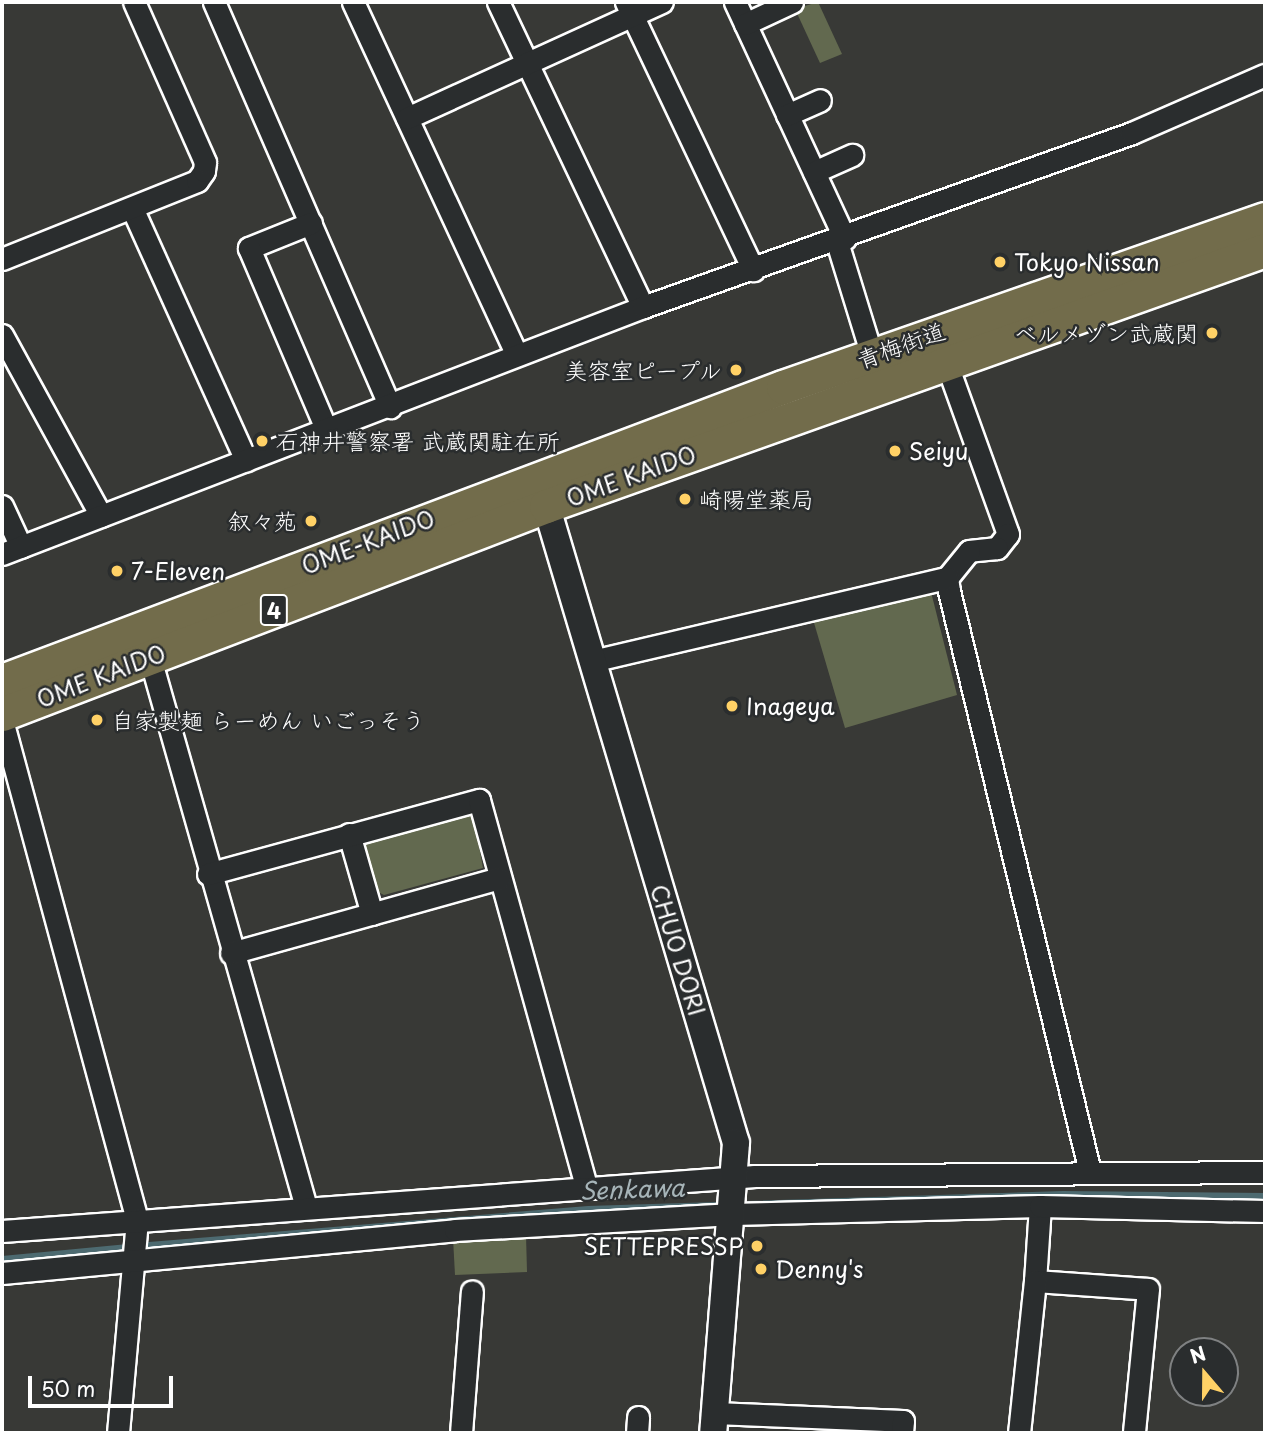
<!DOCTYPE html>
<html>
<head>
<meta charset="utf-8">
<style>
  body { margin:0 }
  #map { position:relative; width:1267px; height:1435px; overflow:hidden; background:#383936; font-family:"Playpen Sans","Klee One",sans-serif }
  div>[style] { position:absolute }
  .green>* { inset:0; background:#62694f }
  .water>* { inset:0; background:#4d6a70 }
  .roads { filter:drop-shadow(2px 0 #fff) drop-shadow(-2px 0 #fff) drop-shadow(0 2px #fff) drop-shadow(0 -2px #fff) }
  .minor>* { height:21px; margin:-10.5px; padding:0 10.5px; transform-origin:10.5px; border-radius:10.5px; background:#2a2d2e }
  .tertiary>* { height:26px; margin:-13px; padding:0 13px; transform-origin:13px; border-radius:13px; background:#2a2d2e }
  .primary>* { height:33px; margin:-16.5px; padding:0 16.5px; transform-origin:16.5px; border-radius:16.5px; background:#726c4b }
  .dots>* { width:19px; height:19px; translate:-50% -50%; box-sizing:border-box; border:4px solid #2a2d2e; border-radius:50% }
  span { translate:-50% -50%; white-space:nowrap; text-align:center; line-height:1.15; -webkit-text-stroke:5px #2a2d2e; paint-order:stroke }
  .shield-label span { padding:2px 5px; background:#2a2d2e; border:2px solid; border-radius:5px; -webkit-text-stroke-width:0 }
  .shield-label { font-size:21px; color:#fff; font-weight:700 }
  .poi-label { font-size:23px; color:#fff }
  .left { translate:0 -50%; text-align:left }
  .right { translate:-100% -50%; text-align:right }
  .street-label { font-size:23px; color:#fff }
  .water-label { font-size:24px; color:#a6b4b8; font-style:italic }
  .frame { position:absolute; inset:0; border:4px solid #fff; pointer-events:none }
  .north { position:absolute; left:1169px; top:1337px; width:70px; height:70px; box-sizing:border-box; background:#2a2d2e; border:2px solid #7f8182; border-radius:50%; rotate:340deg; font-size:19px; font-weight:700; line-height:28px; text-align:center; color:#fff }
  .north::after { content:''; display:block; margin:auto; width:24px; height:32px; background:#ffd166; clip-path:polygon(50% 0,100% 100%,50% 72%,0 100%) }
  .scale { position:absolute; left:28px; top:1376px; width:145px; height:32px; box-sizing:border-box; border:4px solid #fff; border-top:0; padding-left:9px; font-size:21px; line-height:24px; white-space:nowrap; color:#fff; -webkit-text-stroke:5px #2a2d2e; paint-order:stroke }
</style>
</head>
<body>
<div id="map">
  <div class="green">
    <div style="clip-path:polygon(818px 2px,842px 54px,820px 63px,795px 9px)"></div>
    <div style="clip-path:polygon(930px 588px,957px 695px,845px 728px,812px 616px)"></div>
    <div style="clip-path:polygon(463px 808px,473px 813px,483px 868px,384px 895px,374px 890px,361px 845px,365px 839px)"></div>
    <div style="clip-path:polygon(526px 1235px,527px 1272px,455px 1275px,453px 1238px)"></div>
  </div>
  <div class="water">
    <div style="clip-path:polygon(1063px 1191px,1265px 1193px,1265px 1201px,1064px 1198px,2px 1263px,2px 1256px,149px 1242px,588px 1206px)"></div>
  </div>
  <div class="roads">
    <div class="minor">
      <div style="left:214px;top:2px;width:442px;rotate:66.5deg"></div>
      <div style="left:353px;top:2px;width:389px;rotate:65.1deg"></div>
      <div style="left:498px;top:2px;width:338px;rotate:64.6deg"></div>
      <div style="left:626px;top:2px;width:297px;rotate:64.6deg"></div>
      <div style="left:735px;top:2px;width:261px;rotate:65.1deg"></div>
      <div style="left:745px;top:24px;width:52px;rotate:-25.1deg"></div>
      <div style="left:787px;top:115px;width:36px;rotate:-24deg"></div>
      <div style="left:407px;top:118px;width:280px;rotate:-24.5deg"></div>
      <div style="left:814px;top:172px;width:42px;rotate:-24.1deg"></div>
      <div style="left:132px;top:208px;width:277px;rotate:65.7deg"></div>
      <div style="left:311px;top:223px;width:67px;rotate:158deg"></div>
      <div style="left:249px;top:248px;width:199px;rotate:66.9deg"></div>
      <div style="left:837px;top:242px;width:119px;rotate:72.9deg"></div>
      <div style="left:2px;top:259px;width:210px;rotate:-21.8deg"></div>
      <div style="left:197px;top:181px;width:12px;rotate:-55deg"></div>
      <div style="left:204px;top:171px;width:9px;rotate:-84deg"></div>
      <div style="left:205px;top:162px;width:175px;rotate:-113.9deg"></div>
      <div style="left:2px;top:335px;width:206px;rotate:61.3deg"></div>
      <div style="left:946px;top:362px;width:183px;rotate:70.2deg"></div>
      <div style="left:1008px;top:534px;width:18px;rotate:128deg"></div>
      <div style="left:997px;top:548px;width:28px;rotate:174deg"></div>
      <div style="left:969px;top:551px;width:35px;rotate:129deg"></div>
      <div style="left:947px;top:578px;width:13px;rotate:81deg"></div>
      <div style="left:949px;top:591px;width:598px;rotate:76.36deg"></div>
      <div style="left:2px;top:506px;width:45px;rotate:65.1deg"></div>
      <div style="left:2px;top:554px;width:687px;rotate:-21.07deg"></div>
      <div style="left:643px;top:307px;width:519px;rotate:-19.59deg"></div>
      <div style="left:1132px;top:133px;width:145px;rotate:-23.6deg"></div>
      <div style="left:150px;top:658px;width:571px;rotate:74.14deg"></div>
      <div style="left:592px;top:661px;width:365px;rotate:-13.2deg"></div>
      <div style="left:2px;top:720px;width:518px;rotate:74.89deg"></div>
      <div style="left:137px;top:1220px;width:214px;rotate:95.1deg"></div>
      <div style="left:349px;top:834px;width:83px;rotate:74deg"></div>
      <div style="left:208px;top:874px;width:281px;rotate:-15.3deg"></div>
      <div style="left:479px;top:800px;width:400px;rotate:74.5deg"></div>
      <div style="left:231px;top:953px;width:278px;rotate:-15.6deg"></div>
      <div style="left:1040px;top:1206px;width:75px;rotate:93.8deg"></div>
      <div style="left:1035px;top:1281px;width:113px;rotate:4deg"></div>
      <div style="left:1148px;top:1289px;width:145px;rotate:95.6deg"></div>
      <div style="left:2px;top:1231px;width:755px;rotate:-4.18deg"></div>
      <div style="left:755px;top:1176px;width:510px;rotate:-0.45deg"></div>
      <div style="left:2px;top:1273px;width:455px;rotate:-5.4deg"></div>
      <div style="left:455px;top:1230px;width:278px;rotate:-3.3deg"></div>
      <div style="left:733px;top:1214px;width:307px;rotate:-1.5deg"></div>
      <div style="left:1040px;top:1206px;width:225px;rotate:1.3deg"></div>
      <div style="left:715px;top:1413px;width:188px;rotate:2.4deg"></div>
      <div style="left:903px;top:1421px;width:12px;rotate:95deg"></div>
      <div style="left:461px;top:1433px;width:142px;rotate:-85.6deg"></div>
      <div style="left:637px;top:1433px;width:16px;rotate:-86deg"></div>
      <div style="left:1019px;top:1433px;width:153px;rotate:-84deg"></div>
    </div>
    <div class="tertiary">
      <div style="left:541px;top:488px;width:683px;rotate:73.42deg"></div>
      <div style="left:736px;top:1143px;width:291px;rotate:94.5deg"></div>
    </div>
    <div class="primary">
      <div style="left:2px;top:681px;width:835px;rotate:-20.63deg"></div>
      <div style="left:783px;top:387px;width:510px;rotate:-19.22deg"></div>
      <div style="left:2px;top:714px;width:582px;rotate:-20.92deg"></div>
      <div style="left:546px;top:506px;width:763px;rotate:-19.6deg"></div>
    </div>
  </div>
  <div class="dots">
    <div style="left:1000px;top:262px;background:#ffd166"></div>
    <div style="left:1212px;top:333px;background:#ffd166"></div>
    <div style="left:736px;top:370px;background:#ffd166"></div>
    <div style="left:262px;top:441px;background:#ffd166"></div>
    <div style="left:895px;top:451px;background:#ffd166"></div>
    <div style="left:685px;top:499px;background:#ffd166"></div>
    <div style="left:311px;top:521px;background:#ffd166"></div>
    <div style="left:117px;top:571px;background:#ffd166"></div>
    <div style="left:732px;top:706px;background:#ffd166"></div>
    <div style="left:97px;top:720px;background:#ffd166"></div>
    <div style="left:757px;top:1246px;background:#ffd166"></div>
    <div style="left:761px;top:1269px;background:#ffd166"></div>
  </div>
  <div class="shield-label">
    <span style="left:274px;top:610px">4</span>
  </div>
  <div class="poi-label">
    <span class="left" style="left:1014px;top:262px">Tokyo Nissan</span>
    <span class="right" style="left:1198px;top:333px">ベルメゾン武蔵関</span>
    <span class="right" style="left:722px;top:370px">美容室ピープル</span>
    <span class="left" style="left:276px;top:441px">石神井警察署 武蔵関駐在所</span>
    <span class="left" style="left:909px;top:451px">Seiyu</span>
    <span class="left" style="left:699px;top:499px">崎陽堂薬局</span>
    <span class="right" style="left:297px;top:521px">叙々苑</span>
    <span class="left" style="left:131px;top:571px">7-Eleven</span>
    <span class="left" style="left:746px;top:706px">Inageya</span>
    <span class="left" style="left:111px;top:720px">自家製麺 らーめん いごっそう</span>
    <span class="right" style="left:743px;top:1246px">SETTEPRESSP</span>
    <span class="left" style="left:775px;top:1269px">Denny's</span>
  </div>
  <div class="street-label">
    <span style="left:901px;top:345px;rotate:-20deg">青梅街道</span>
    <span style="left:631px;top:476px;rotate:-20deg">OME KAIDO</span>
    <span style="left:368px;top:542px;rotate:-21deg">OME-KAIDO</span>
    <span style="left:101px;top:676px;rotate:-21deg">OME KAIDO</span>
    <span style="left:678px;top:950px;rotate:73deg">CHUO DORI</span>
  </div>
  <div class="water-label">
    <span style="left:632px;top:1189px;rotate:-2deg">Senkawa</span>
  </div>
  <div class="frame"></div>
  <div class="north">N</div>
  <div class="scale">50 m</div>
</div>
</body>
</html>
